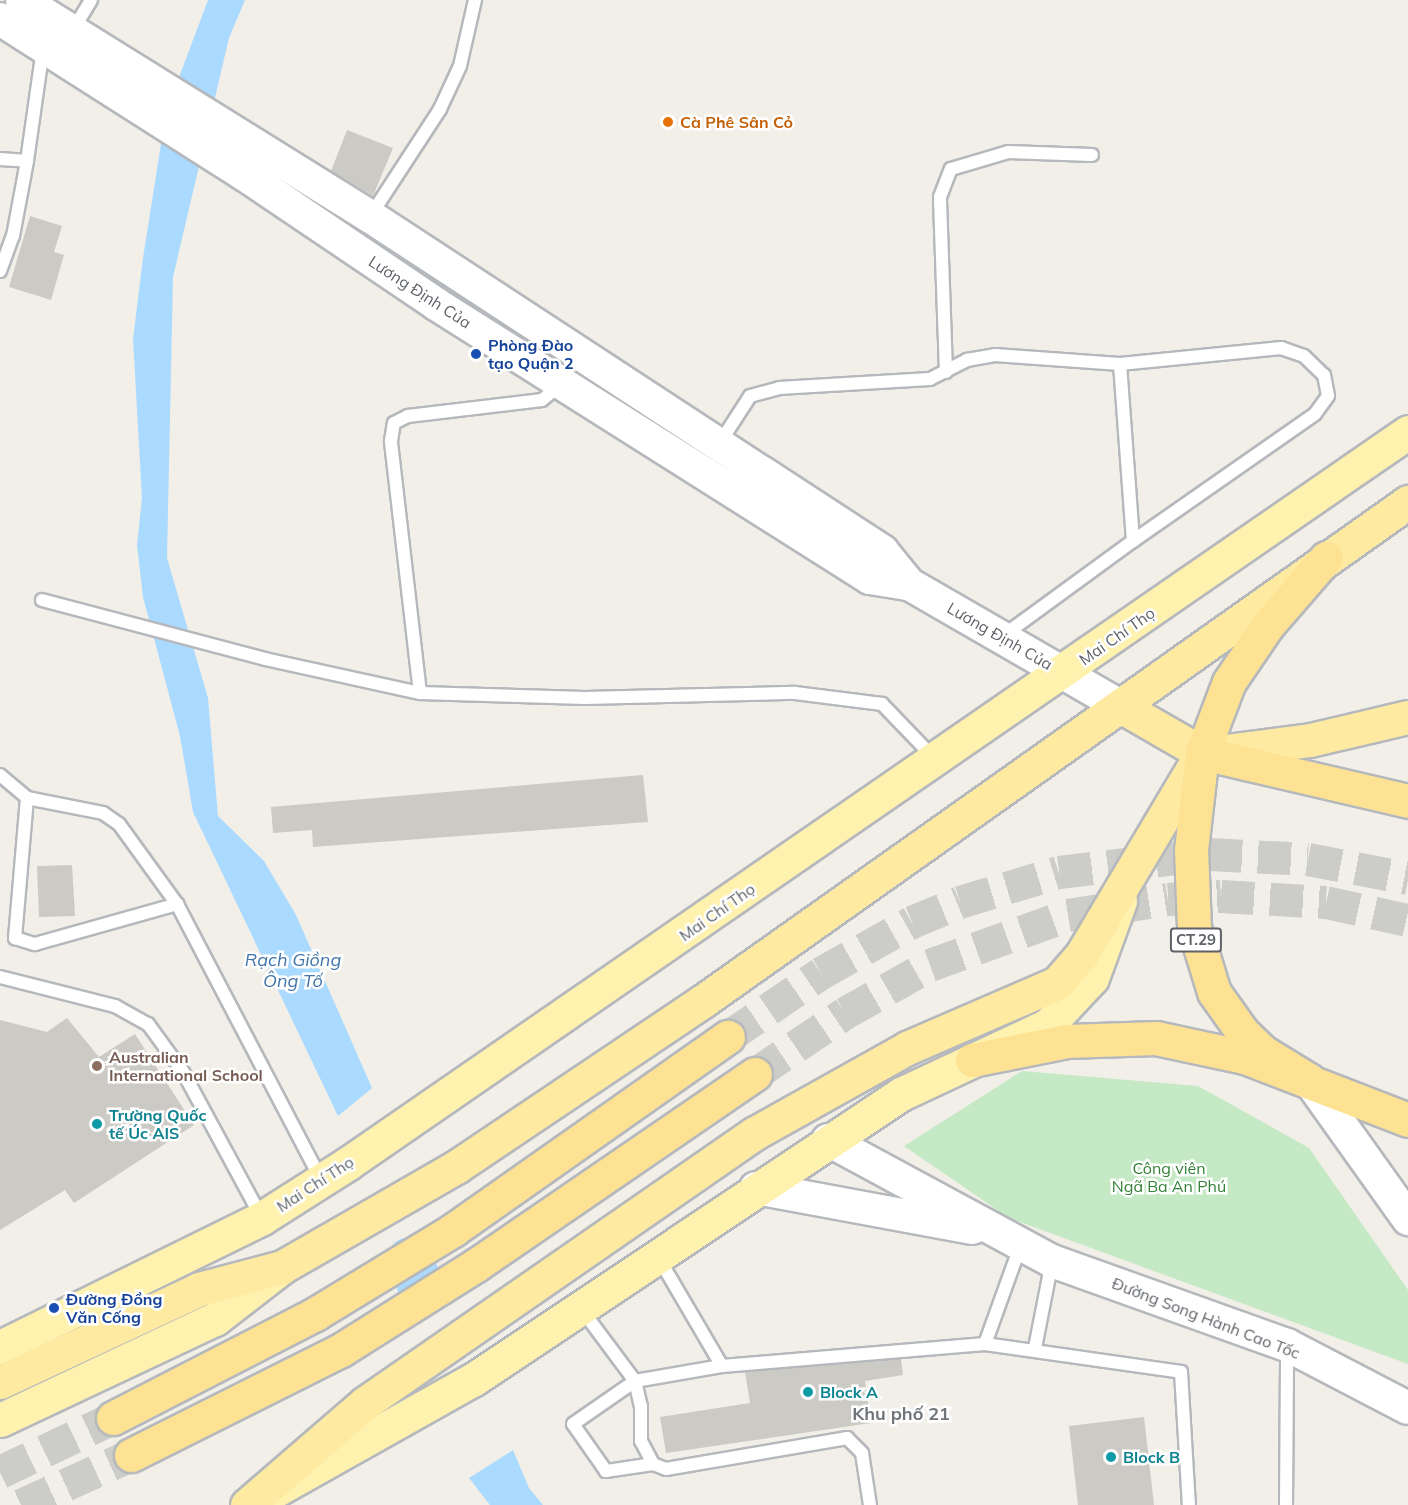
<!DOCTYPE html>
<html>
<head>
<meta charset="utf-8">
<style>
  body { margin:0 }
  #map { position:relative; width:1408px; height:1505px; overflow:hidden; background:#f1efe8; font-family:Mulish,sans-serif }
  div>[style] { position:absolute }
  .green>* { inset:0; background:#c5e8c5 }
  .water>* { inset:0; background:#aadaff }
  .river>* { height:46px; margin:-23px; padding:0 23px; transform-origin:23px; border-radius:23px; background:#aadaff }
  .building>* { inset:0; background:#cccac5 }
  .motorway-tunnel>* { height:33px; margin-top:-16.5px; transform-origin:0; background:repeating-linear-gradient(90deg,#ccccc8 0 33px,transparent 0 49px) }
  .roads { filter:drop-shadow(2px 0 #b5b8bc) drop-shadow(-2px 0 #b5b8bc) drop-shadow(0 2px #b5b8bc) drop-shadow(0 -2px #b5b8bc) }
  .service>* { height:12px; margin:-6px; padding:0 6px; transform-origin:6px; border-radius:6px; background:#fff }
  .secondary>* { height:32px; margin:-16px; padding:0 16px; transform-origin:16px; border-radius:16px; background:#fff }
  .primary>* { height:33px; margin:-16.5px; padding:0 16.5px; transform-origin:16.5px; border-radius:16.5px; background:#fff2af }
  .trunk>* { height:33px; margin:-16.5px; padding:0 16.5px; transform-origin:16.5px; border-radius:16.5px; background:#feeaa1 }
  .motorway>* { height:33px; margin:-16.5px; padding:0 16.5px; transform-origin:16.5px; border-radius:16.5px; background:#fde293 }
  .dots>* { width:16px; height:16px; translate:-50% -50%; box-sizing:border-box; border:3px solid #fff; border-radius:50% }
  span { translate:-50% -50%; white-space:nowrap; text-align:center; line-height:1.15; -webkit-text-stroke:5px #fff; paint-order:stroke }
  .shield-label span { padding:2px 4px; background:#fff; border:2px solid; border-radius:4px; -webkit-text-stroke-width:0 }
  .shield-label { font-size:15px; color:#5f6368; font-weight:700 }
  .food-label { font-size:16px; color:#c56008; font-weight:700 }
  .left { translate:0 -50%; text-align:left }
  .street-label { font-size:16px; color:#5f6368 }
  .transit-label { font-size:16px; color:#164399; font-weight:700 }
  .education-label { font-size:16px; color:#785e54; font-weight:700 }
  .culture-label { font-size:16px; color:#0d838f; font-weight:700 }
  .park-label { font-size:16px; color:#348238 }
  .water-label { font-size:18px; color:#4174aa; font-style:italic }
  .neighbourhood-label { font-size:18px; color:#70757a; font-weight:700 }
</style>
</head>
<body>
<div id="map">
  <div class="green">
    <div style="clip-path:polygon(1022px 1071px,1198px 1086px,1309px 1148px,1408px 1290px,1408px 1364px,1009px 1218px,904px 1146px)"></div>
  </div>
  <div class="water">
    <div style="clip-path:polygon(208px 0,245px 0,229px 38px,173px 277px,167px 558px,208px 698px,218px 816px,264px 861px,296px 915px,372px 1088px,338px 1116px,193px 812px,180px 736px,143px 597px,137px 545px,142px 498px,133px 339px,143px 258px,166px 112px)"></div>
    <div style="clip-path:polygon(513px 1450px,529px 1488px,543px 1505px,490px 1505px,469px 1478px)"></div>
  </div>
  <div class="river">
    <div style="left:410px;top:1260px;width:35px;rotate:68deg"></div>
  </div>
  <div class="building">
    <div style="clip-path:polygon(347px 130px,393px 148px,373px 196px,331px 171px)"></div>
    <div style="clip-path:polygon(30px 216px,62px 226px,54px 252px,64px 255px,51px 300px,9px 287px)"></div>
    <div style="clip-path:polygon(643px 775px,648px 822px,313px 847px,312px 830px,273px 833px,271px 807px)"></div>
    <div style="clip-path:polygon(72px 865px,75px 916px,39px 917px,37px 866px)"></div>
    <div style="clip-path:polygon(67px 1018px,99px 1057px,135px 1034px,194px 1125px,74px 1203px,65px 1190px,0 1230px,0 1020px,47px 1032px)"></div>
    <div style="clip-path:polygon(901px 1359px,903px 1375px,865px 1381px,871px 1423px,666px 1453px,660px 1417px,750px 1403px,745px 1372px)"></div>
    <div style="clip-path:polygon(1144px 1417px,1154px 1505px,1078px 1505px,1069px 1426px)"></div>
  </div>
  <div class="motorway-tunnel">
    <div style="left:728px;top:1037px;width:113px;rotate:-34.5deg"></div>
    <div style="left:821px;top:973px;width:104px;rotate:-29.3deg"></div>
    <div style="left:912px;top:922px;width:52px;rotate:-22.6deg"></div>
    <div style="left:960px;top:902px;width:103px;rotate:-16.9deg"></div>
    <div style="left:1059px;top:872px;width:151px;rotate:-6.8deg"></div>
    <div style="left:1209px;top:854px;width:99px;rotate:2.9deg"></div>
    <div style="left:1308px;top:859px;width:102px;rotate:10.8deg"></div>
    <div style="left:755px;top:1074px;width:109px;rotate:-34.1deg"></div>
    <div style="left:845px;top:1013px;width:98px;rotate:-29.5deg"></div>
    <div style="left:930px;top:965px;width:147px;rotate:-19.9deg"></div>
    <div style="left:1068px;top:915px;width:101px;rotate:-9.1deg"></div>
    <div style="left:1168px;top:899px;width:53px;rotate:-3.2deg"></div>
    <div style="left:1221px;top:896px;width:105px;rotate:3.3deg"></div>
    <div style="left:1326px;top:902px;width:84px;rotate:12.4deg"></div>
    <div style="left:0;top:1472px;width:125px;rotate:-25.5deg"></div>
    <div style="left:21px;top:1505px;width:121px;rotate:-24.4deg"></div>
  </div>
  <div class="roads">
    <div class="service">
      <div style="left:73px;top:30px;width:35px;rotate:-59deg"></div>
      <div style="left:0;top:159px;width:27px;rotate:4deg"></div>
      <div style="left:371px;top:215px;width:126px;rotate:-56.9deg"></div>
      <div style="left:440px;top:109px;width:47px;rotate:-65.1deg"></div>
      <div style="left:460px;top:66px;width:68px;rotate:-77.2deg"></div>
      <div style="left:0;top:271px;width:37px;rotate:-70deg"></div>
      <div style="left:13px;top:236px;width:76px;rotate:-79.4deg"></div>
      <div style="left:27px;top:161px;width:113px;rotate:-81.9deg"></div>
      <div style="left:946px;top:372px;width:175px;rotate:-92deg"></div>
      <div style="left:940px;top:197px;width:30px;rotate:-69deg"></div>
      <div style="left:951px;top:169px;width:59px;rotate:-16.6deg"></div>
      <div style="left:1008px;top:152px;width:84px;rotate:2deg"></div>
      <div style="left:719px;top:444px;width:57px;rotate:-57.1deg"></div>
      <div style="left:750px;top:396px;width:30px;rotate:-15deg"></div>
      <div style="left:779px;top:388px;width:151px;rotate:-3.4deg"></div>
      <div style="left:930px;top:379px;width:42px;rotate:-27.2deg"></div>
      <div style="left:967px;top:360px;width:28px;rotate:-10deg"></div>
      <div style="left:995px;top:355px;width:125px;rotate:4.1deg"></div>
      <div style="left:1120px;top:364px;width:162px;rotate:-5.7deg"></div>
      <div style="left:1281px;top:348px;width:24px;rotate:19deg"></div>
      <div style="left:1304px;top:356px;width:28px;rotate:44deg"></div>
      <div style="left:1324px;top:375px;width:21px;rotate:79deg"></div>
      <div style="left:1328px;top:396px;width:22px;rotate:126deg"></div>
      <div style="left:1315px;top:414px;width:222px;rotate:145.1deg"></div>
      <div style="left:42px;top:600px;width:231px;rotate:14.8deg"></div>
      <div style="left:265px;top:659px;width:159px;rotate:12.4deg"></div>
      <div style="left:420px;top:693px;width:165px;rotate:1.7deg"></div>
      <div style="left:585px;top:698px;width:210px;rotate:-1.4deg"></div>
      <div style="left:795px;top:693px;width:88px;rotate:7.2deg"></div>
      <div style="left:882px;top:704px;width:74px;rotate:46.1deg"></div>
      <div style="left:1004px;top:635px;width:160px;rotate:-36.1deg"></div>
      <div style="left:1133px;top:541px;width:177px;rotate:-94.2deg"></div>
      <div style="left:420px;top:693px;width:254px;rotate:-96.6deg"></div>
      <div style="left:391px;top:441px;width:18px;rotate:-81deg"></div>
      <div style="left:394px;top:423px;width:16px;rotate:-27deg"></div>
      <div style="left:408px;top:416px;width:135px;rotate:-6.8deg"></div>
      <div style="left:542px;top:400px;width:25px;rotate:-40deg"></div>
      <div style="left:0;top:775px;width:35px;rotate:40deg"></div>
      <div style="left:27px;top:798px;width:141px;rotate:94.9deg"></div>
      <div style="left:15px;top:938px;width:21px;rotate:17deg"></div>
      <div style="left:35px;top:944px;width:148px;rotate:-15.7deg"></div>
      <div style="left:177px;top:904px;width:310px;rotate:62.4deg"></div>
      <div style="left:27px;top:798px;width:77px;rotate:11.2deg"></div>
      <div style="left:103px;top:813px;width:19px;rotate:35deg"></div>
      <div style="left:119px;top:824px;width:99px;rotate:54.1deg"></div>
      <div style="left:0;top:977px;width:119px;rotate:14.2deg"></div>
      <div style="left:115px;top:1006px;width:38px;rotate:29deg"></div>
      <div style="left:148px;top:1024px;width:59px;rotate:53.9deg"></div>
      <div style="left:183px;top:1072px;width:164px;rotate:61.6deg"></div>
      <div style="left:658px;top:1257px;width:126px;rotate:59.6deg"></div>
      <div style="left:582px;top:1310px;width:89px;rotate:53.3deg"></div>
      <div style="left:635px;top:1381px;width:26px;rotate:77deg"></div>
      <div style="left:641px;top:1406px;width:35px;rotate:90deg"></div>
      <div style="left:641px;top:1441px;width:26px;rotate:62deg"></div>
      <div style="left:653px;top:1464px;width:14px;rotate:21deg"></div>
      <div style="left:666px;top:1469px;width:184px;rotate:-9.7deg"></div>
      <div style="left:847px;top:1438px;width:21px;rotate:45deg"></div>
      <div style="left:862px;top:1453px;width:53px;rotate:81.3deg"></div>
      <div style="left:985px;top:1344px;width:106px;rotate:-70.2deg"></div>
      <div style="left:1035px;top:1348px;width:89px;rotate:-78.9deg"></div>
      <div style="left:653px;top:1464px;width:48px;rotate:171.5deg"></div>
      <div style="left:606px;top:1471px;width:57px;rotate:-125.1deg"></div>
      <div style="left:573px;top:1424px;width:75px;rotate:-34.7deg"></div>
      <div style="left:635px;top:1381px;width:88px;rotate:-9.8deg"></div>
      <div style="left:722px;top:1366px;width:264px;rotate:-4.8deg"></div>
      <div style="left:985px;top:1344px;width:198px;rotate:8.1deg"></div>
      <div style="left:1181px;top:1372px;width:133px;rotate:86.6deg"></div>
      <div style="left:1286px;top:1505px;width:158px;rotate:-89.6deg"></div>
    </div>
    <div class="secondary">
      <div style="left:22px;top:0;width:411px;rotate:31.9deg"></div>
      <div style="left:371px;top:217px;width:466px;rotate:33.2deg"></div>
      <div style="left:761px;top:472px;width:145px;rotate:33.1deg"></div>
      <div style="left:882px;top:551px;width:43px;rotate:50.7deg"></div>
      <div style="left:909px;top:584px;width:246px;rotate:30deg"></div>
      <div style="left:0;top:19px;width:290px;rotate:32.5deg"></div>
      <div style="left:245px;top:175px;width:230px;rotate:34deg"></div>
      <div style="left:436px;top:304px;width:513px;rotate:32.27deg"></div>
      <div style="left:870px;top:578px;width:39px;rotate:9deg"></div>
      <div style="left:1309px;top:1080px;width:171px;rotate:54.5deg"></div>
      <div style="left:828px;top:1140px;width:255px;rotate:28.4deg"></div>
      <div style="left:1052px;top:1261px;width:250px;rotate:19.7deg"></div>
      <div style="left:1287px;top:1345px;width:136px;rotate:27.5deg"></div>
      <div style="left:756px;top:1188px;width:220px;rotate:10.5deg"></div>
    </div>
    <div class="primary">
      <div style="left:0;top:1347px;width:292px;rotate:-26.2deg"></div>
      <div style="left:262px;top:1218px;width:101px;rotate:-32.4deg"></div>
      <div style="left:347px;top:1164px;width:1289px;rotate:-34.6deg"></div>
      <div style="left:0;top:1420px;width:238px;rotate:-25.2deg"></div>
      <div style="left:215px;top:1319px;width:85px;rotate:-37.8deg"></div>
      <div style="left:276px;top:1490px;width:227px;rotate:-29.3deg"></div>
      <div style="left:474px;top:1379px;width:513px;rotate:-33.72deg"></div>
      <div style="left:901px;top:1094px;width:162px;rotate:-25.1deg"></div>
      <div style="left:1048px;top:1025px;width:64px;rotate:-46.9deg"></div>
      <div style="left:1092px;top:978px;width:82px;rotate:-70deg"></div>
    </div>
    <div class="trunk">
      <div style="left:1122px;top:707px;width:92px;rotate:29.9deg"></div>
      <div style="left:1210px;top:753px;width:101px;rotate:-7.4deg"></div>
      <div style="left:1310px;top:740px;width:101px;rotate:-13.2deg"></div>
      <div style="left:0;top:1382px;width:220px;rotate:-25deg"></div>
      <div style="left:199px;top:1289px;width:86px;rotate:-14.8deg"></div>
      <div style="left:282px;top:1267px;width:201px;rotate:-29.9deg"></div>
      <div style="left:456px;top:1167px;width:298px;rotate:-33.9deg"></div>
      <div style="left:703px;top:1001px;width:864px;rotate:-35.29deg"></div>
      <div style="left:247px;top:1505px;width:156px;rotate:-40.8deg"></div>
      <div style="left:365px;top:1403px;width:474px;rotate:-34.7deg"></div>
      <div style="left:755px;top:1133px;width:174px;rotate:-29.2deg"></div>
      <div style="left:907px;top:1048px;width:163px;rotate:-23.4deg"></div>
      <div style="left:1057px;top:983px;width:38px;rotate:-49deg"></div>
      <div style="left:1082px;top:954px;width:234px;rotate:-59.2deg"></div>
    </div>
    <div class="motorway">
      <div style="left:1202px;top:753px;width:212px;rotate:13.1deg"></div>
      <div style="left:972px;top:1060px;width:97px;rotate:-11.3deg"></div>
      <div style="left:1067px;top:1041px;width:89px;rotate:-1.9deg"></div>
      <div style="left:1156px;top:1038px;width:91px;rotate:12.1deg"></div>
      <div style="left:1245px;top:1057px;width:175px;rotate:21.1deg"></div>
      <div style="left:1309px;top:1080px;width:54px;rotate:-148.7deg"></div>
      <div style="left:1263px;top:1052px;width:28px;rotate:-136deg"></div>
      <div style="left:1243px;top:1033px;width:50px;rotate:-125.3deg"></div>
      <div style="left:1214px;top:992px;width:68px;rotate:-107.1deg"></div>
      <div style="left:1194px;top:927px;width:77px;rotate:-92.2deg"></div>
      <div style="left:1191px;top:850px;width:98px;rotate:-83.5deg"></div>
      <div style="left:1202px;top:753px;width:76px;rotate:-69.2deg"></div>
      <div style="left:1229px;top:682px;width:68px;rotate:-55.8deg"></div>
      <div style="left:1267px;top:626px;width:90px;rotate:-49.1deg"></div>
      <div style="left:113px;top:1418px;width:227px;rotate:-27.2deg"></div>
      <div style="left:315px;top:1314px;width:162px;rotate:-31.3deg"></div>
      <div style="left:453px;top:1230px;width:336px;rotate:-35.1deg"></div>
      <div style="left:131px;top:1455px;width:235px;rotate:-26.6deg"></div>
      <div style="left:341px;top:1350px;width:160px;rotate:-32.2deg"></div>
      <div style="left:476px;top:1265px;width:338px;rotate:-34.4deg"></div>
    </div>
  </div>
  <div class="dots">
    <div style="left:668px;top:122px;background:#e8710a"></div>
    <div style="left:476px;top:354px;background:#1a4fb4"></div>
    <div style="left:97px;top:1066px;background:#8d6e63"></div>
    <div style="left:97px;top:1124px;background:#0f9aa8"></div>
    <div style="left:54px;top:1308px;background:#1a4fb4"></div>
    <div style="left:808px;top:1392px;background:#0f9aa8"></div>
    <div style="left:1111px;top:1457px;background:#0f9aa8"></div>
  </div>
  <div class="shield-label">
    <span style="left:1196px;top:940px">CT.29</span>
  </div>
  <div class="food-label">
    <span class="left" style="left:680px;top:122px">Cà Phê Sân Cỏ</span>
  </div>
  <div class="street-label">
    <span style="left:420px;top:292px;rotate:33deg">Lương Định Của</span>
    <span style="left:1000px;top:636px;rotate:30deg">Lương Định Của</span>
    <span style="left:1117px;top:636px;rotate:-35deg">Mai Chí Thọ</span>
    <span style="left:717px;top:912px;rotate:-35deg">Mai Chí Thọ</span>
    <span style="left:315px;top:1184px;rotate:-33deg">Mai Chí Thọ</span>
    <span style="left:1206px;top:1318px;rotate:21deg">Đường Song Hành Cao Tốc</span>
  </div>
  <div class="transit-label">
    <span class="left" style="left:488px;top:354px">Phòng Đào<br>tạo Quận 2</span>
    <span class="left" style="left:66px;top:1308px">Đường Đồng<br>Văn Cống</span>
  </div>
  <div class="education-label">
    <span class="left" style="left:109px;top:1066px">Australian<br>International School</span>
  </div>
  <div class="culture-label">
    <span class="left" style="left:109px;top:1124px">Trường Quốc<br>tế Úc AIS</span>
    <span class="left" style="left:820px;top:1392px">Block A</span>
    <span class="left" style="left:1123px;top:1457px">Block B</span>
  </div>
  <div class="park-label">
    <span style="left:1169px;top:1177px">Công viên<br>Ngã Ba An Phú</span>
  </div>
  <div class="water-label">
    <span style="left:293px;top:971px">Rạch Giồng<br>Ông Tố</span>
  </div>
  <div class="neighbourhood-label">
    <span style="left:901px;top:1414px">Khu phố 21</span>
  </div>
</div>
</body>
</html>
